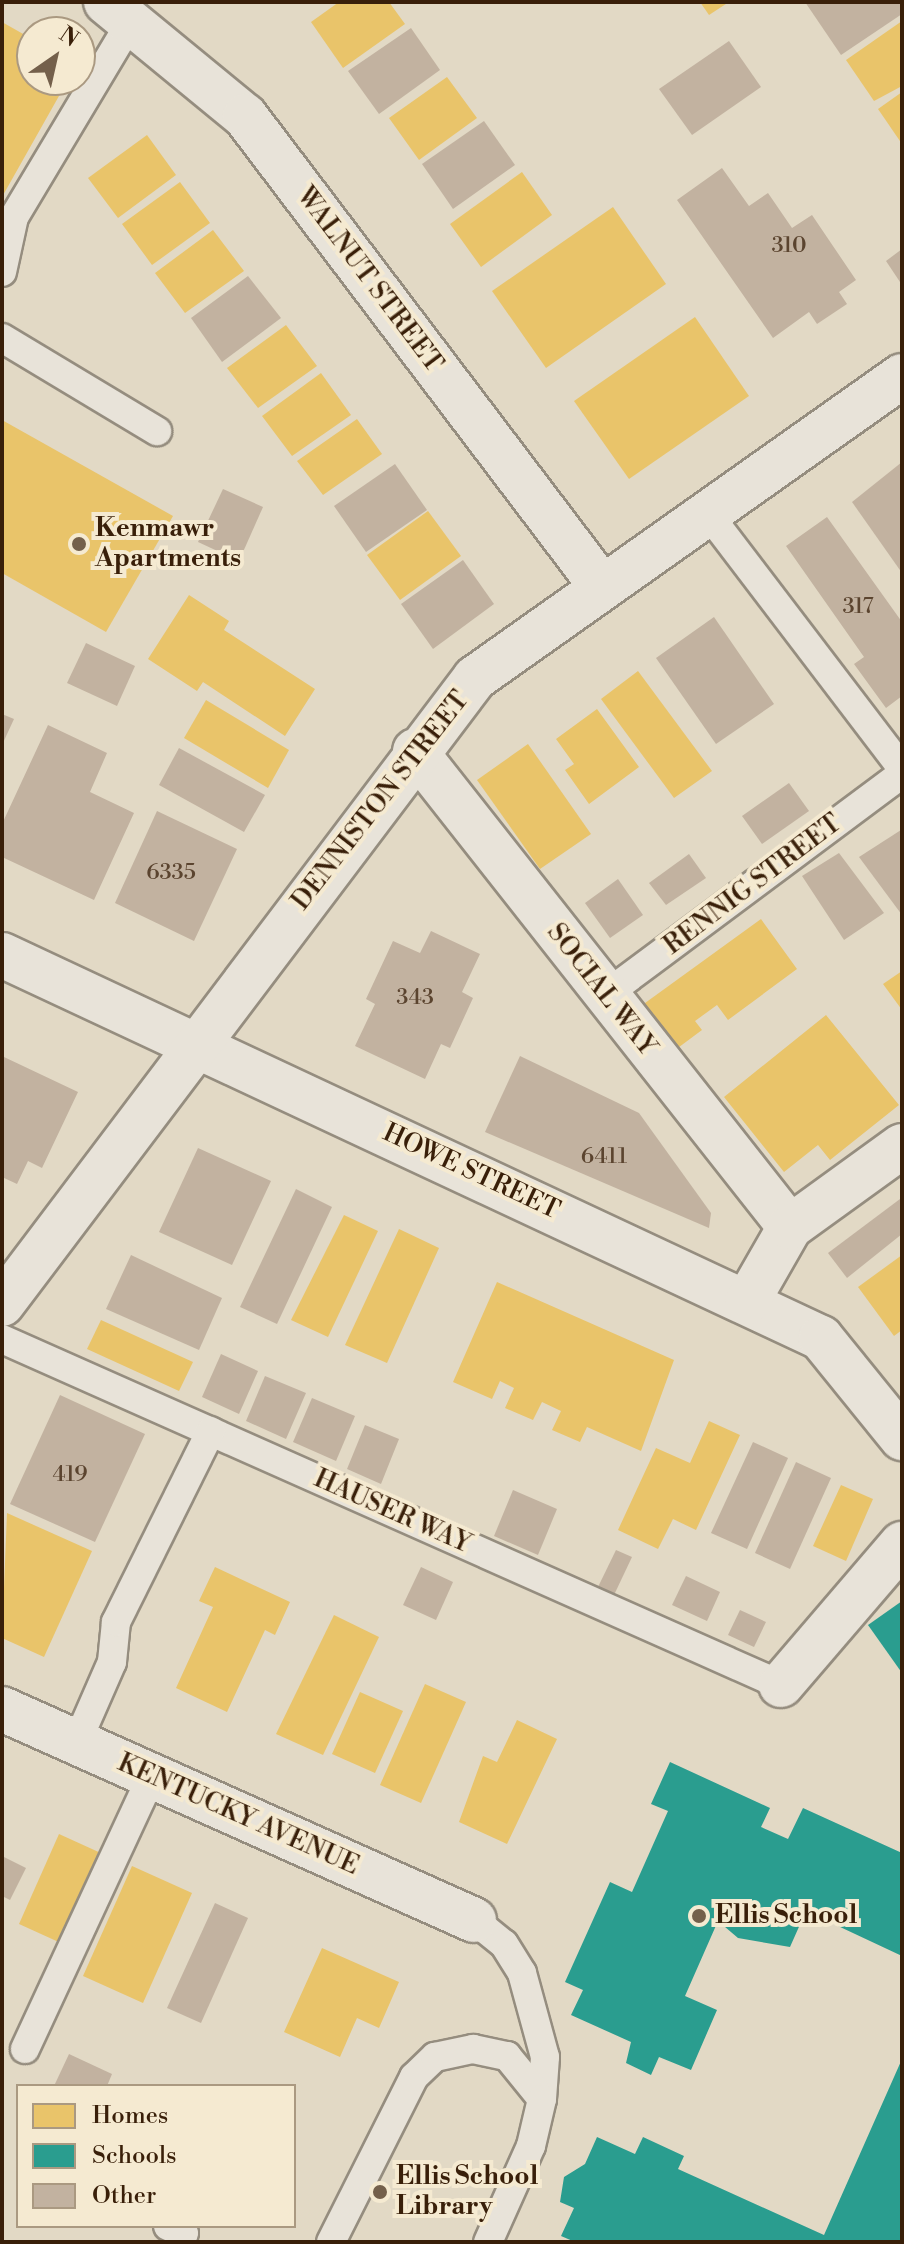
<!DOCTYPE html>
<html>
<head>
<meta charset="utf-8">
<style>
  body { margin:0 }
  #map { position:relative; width:904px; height:2244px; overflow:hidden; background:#e2d9c5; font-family:"Libre Bodoni",serif }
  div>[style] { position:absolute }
  .homes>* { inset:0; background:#e9c46a }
  .schools>* { inset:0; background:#2a9d8f }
  .building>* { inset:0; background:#c2b2a0 }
  .roads { filter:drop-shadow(2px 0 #958d7f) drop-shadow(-2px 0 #958d7f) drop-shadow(0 2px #958d7f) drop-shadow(0 -2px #958d7f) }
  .service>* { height:28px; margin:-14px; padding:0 14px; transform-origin:14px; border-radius:14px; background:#e8e3d9 }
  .minor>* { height:44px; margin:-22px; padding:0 22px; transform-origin:22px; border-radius:22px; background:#e8e3d9 }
  .dots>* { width:22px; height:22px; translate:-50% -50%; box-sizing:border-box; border:4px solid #f5ead1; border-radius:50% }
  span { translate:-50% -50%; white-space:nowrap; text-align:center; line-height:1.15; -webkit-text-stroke:8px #f5ead1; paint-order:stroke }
  .number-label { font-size:22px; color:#5b442f }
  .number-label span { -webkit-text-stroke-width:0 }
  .street-label { font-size:26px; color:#391f09 }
  .poi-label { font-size:26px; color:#391f09; font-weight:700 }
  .left { translate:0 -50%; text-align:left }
  .frame { position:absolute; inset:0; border:4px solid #391f09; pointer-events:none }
  .legend { position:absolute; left:16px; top:2084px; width:280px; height:144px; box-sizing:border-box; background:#f5ead1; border:2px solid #aa9981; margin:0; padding:10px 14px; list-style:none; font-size:24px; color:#391f09 }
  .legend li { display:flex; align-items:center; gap:16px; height:40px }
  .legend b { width:40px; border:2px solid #aa9981 }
  .north { position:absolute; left:16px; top:16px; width:80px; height:80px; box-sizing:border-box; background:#f5ead1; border:2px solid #aa9981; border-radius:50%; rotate:34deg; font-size:22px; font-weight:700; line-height:32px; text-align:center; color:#391f09 }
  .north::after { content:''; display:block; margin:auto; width:28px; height:36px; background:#74604b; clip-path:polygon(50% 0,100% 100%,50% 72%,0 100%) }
</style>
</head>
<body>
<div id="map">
  <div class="homes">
    <div style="clip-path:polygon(339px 2px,389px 2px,405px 24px,343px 68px,311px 22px)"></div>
    <div style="clip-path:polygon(700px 2px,729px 2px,709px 15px)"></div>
    <div style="clip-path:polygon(902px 21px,902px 86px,874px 101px,846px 60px)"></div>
    <div style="clip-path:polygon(2px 22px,32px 39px,32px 80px,68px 80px,2px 197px)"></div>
    <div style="clip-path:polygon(447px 77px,477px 118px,419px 160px,389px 118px)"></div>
    <div style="clip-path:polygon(902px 92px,902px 144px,878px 109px)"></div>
    <div style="clip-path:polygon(147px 135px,176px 175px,118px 218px,88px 178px)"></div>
    <div style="clip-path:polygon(522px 172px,552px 215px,481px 267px,450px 224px)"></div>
    <div style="clip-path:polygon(180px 182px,210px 223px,152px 265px,122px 224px)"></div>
    <div style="clip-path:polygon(613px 207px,666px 284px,546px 368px,492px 291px)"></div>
    <div style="clip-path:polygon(213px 230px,244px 271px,185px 313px,155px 273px)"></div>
    <div style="clip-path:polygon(695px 317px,749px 396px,629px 479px,574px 401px)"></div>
    <div style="clip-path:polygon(286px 325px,317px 366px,258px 408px,227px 368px)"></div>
    <div style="clip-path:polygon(321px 373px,351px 415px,292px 456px,262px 416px)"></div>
    <div style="clip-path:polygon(357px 419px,382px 454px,323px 495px,297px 461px)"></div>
    <div style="clip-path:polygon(2px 420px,173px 516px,106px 632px,2px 573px)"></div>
    <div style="clip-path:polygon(428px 511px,461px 556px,400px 600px,367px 555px)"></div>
    <div style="clip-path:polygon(189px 595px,229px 621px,224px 630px,315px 689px,285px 736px,203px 682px,197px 691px,148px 659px)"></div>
    <div style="clip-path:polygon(638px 671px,712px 771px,674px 798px,601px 699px)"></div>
    <div style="clip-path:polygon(206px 700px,289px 750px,268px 788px,184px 738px)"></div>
    <div style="clip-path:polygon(597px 709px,639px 767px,589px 804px,565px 770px,574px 764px,556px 739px)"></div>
    <div style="clip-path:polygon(528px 744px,591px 834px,540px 869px,477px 780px)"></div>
    <div style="clip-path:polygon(761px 919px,797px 969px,728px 1020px,717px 1005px,695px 1021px,702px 1030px,667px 1056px,634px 1011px)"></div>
    <div style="clip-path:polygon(902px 971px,902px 1010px,883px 984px)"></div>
    <div style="clip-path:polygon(826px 1015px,899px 1105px,830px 1160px,818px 1145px,784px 1172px,724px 1097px)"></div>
    <div style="clip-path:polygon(344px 1215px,378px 1231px,328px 1337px,291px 1320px)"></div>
    <div style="clip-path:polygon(399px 1229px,439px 1248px,387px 1363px,345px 1345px)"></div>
    <div style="clip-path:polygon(902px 1255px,902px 1330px,894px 1336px,858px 1287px)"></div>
    <div style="clip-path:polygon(497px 1282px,674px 1360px,641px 1451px,587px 1427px,580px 1442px,552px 1430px,561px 1411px,542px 1402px,533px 1420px,505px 1408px,514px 1388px,500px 1381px,492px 1399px,453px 1382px)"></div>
    <div style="clip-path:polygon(101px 1320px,193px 1362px,179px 1391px,87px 1349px)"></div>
    <div style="clip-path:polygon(709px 1421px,740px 1435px,696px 1530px,673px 1519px,658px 1549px,618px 1530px,656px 1448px,690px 1463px)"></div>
    <div style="clip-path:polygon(841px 1485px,873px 1499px,846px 1561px,813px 1546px)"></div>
    <div style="clip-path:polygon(7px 1513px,92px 1551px,44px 1657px,2px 1638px)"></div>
    <div style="clip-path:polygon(215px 1567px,290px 1602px,275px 1635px,265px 1630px,227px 1712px,176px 1688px,213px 1607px,199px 1601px)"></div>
    <div style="clip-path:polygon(334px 1615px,379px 1637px,323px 1755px,276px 1734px)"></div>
    <div style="clip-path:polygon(425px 1684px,466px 1702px,421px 1803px,380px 1785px)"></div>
    <div style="clip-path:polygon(360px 1692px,403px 1711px,375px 1773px,332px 1754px)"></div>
    <div style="clip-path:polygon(517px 1720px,557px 1739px,507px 1844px,459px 1822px,483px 1756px,497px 1762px)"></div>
    <div style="clip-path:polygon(59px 1834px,103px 1854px,63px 1944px,19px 1924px)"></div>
    <div style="clip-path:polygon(132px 1866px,192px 1893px,143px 2003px,83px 1976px)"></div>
    <div style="clip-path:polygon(322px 1948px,399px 1982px,379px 2028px,357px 2018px,340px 2057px,284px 2032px)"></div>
  </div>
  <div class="schools">
    <div style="clip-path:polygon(902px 1601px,902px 1673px,868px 1625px)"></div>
    <div style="clip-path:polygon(670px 1762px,770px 1808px,761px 1827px,788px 1839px,803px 1808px,902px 1853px,902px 1956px,806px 1911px,790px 1947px,738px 1938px,718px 1921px,685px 1996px,717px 2010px,691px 2070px,659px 2057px,651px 2075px,626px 2063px,631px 2042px,571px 2015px,583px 1990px,565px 1982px,610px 1882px,632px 1892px,668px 1811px,651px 1804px)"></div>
    <div style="clip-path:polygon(902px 2059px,902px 2242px,575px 2242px,561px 2236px,574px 2208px,560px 2202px,564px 2177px,585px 2164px,597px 2137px,635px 2154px,643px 2137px,684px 2156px,678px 2169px,824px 2235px)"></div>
  </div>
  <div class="building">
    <div style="clip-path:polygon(805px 2px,902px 2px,902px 14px,841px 55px)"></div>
    <div style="clip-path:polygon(411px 28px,440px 70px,379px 114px,348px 71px)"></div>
    <div style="clip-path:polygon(729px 41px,761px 87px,692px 135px,659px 89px)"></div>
    <div style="clip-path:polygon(484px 121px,515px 165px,453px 209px,422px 164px)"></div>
    <div style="clip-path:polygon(722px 168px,749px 206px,768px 193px,792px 228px,812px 215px,856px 280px,839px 292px,847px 304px,817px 324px,809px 312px,773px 338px,677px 200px)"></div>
    <div style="clip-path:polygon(902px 249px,902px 285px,886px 261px)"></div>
    <div style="clip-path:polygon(248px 276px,281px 318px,222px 362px,191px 318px)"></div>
    <div style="clip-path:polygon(902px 462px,902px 573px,852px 502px)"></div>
    <div style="clip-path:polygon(395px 464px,427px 510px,366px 552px,334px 506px)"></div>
    <div style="clip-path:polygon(223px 489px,263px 507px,239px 561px,198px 542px)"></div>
    <div style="clip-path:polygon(827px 517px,902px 622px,902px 696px,886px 708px,854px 664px,864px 657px,786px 546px)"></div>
    <div style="clip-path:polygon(463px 560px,494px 604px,433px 649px,401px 604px)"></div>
    <div style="clip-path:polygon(714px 617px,774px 704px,716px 744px,656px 658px)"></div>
    <div style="clip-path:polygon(86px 643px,135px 666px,117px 706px,67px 683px)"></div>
    <div style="clip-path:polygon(2px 714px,14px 719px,2px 745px)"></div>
    <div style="clip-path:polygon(48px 725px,107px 753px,90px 792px,134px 813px,94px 900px,2px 857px,2px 824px)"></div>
    <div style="clip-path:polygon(179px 748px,265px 795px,244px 832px,159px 785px)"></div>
    <div style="clip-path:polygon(789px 783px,809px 811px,762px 844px,742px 816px)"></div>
    <div style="clip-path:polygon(157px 811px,237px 849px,194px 941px,115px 903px)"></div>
    <div style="clip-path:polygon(901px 830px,902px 832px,902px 915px,859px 857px)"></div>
    <div style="clip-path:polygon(839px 853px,884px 913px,844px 940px,802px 876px)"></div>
    <div style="clip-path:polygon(689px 854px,706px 878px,666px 905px,649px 883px)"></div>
    <div style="clip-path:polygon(618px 879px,643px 915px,610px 938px,585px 903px)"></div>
    <div style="clip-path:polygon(431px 931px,480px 954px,462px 992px,473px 998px,450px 1048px,441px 1044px,425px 1079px,355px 1046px,375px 1004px,366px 999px,393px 941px,420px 953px)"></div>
    <div style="clip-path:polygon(520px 1056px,639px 1113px,711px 1213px,709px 1228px,485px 1132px)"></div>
    <div style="clip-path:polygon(4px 1057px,78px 1092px,42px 1168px,28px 1161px,17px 1184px,2px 1177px)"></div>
    <div style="clip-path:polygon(198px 1148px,271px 1181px,232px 1265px,159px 1232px)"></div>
    <div style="clip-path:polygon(296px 1189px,332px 1207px,277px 1324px,240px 1307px)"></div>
    <div style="clip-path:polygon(900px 1199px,902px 1234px,847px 1278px,828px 1253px)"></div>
    <div style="clip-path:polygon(131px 1255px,222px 1298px,199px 1350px,106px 1309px)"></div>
    <div style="clip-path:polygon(221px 1354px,258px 1371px,239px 1414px,202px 1397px)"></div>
    <div style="clip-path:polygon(265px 1376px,306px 1393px,286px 1439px,246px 1421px)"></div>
    <div style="clip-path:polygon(60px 1395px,145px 1434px,95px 1542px,10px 1504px)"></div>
    <div style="clip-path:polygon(312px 1398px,355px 1416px,336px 1461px,293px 1442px)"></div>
    <div style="clip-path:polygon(365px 1425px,399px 1439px,381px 1484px,347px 1469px)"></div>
    <div style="clip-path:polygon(753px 1442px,788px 1458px,747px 1549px,711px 1533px)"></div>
    <div style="clip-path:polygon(796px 1462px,831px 1478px,790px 1569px,755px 1553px)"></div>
    <div style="clip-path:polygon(513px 1490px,557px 1509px,538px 1555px,494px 1536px)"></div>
    <div style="clip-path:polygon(616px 1550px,632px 1557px,614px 1595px,598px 1587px)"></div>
    <div style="clip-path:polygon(421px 1567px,453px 1582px,436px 1620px,403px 1605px)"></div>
    <div style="clip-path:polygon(686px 1576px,720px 1592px,707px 1621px,672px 1605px)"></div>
    <div style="clip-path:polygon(740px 1610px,766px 1622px,754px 1647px,728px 1635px)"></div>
    <div style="clip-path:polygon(2px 1856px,26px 1868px,10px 1900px,2px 1896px)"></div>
    <div style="clip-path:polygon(215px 1903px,248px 1918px,201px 2023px,167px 2008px)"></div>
    <div style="clip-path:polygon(69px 2054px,112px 2074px,107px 2086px,54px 2086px)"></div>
  </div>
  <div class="roads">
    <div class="service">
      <div style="left:2px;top:272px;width:56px;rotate:-77.7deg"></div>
      <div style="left:14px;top:217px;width:226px;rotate:-59.1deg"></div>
      <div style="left:2px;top:338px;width:181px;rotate:31deg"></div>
      <div style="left:709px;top:515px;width:318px;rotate:52.7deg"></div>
      <div style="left:604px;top:996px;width:372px;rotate:-36.7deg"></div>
      <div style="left:2px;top:1339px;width:852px;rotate:23.95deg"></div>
      <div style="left:77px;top:1742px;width:87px;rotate:-66.4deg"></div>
      <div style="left:112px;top:1662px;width:40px;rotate:-84.3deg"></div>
      <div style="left:116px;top:1622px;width:213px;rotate:-63.6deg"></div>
      <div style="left:474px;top:1920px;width:38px;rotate:39deg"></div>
      <div style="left:504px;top:1944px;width:34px;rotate:58deg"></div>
      <div style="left:522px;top:1973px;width:87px;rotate:74.7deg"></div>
      <div style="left:545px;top:2057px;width:42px;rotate:94.1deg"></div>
      <div style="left:25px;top:2049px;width:301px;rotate:-65.1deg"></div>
      <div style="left:168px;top:2226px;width:17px;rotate:24deg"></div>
      <div style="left:184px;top:2233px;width:9px;rotate:108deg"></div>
      <div style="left:331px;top:2242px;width:185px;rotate:-63.3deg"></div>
      <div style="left:414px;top:2077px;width:29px;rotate:-44deg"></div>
      <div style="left:435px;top:2057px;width:39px;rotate:-12deg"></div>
      <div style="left:473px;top:2049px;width:35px;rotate:12deg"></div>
      <div style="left:507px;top:2056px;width:55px;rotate:50.9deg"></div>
      <div style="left:542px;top:2099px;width:48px;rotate:103.2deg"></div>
      <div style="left:531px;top:2146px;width:105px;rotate:114.1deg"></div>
    </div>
    <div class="minor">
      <div style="left:106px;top:2px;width:180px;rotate:39.4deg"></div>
      <div style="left:245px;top:116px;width:591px;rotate:52.84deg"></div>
      <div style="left:415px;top:751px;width:606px;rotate:51.77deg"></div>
      <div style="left:2px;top:955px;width:904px;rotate:25.06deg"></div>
      <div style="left:821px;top:1338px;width:129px;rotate:51deg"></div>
      <div style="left:747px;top:1302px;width:86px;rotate:-60.2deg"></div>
      <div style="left:790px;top:1227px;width:138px;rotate:-35.9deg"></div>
      <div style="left:2px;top:1304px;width:785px;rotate:-52.93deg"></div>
      <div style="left:475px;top:678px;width:523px;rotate:-35.27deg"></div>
      <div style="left:781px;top:1685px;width:186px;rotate:-49.4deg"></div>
      <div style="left:2px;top:1709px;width:517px;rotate:24.09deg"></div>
    </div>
  </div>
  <div class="dots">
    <div style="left:79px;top:544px;background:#74604b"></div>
    <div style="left:699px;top:1916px;background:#74604b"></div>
    <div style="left:380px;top:2192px;background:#74604b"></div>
  </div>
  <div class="number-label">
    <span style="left:789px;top:246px">310</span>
    <span style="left:858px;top:607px">317</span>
    <span style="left:171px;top:873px">6335</span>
    <span style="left:415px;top:998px">343</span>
    <span style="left:604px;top:1157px">6411</span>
    <span style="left:70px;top:1475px">419</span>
  </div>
  <div class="street-label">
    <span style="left:369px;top:280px;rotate:53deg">WALNUT STREET</span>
    <span style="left:381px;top:801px;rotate:-52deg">DENNISTON STREET</span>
    <span style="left:753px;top:885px;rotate:-37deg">RENNIG STREET</span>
    <span style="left:601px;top:990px;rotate:52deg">SOCIAL WAY</span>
    <span style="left:471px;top:1172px;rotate:25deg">HOWE STREET</span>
    <span style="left:392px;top:1512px;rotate:24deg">HAUSER WAY</span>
    <span style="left:238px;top:1815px;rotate:24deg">KENTUCKY AVENUE</span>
  </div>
  <div class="poi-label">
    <span class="left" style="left:95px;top:544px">Kenmawr<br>Apartments</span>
    <span class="left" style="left:715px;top:1916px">Ellis School</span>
    <span class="left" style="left:396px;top:2192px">Ellis School<br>Library</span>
  </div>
  <div class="frame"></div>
  <ul class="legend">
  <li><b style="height:22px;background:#e9c46a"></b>Homes</li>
  <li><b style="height:22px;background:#2a9d8f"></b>Schools</li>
  <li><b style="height:22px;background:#c2b2a0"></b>Other</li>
  </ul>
  <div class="north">N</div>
</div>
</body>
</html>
